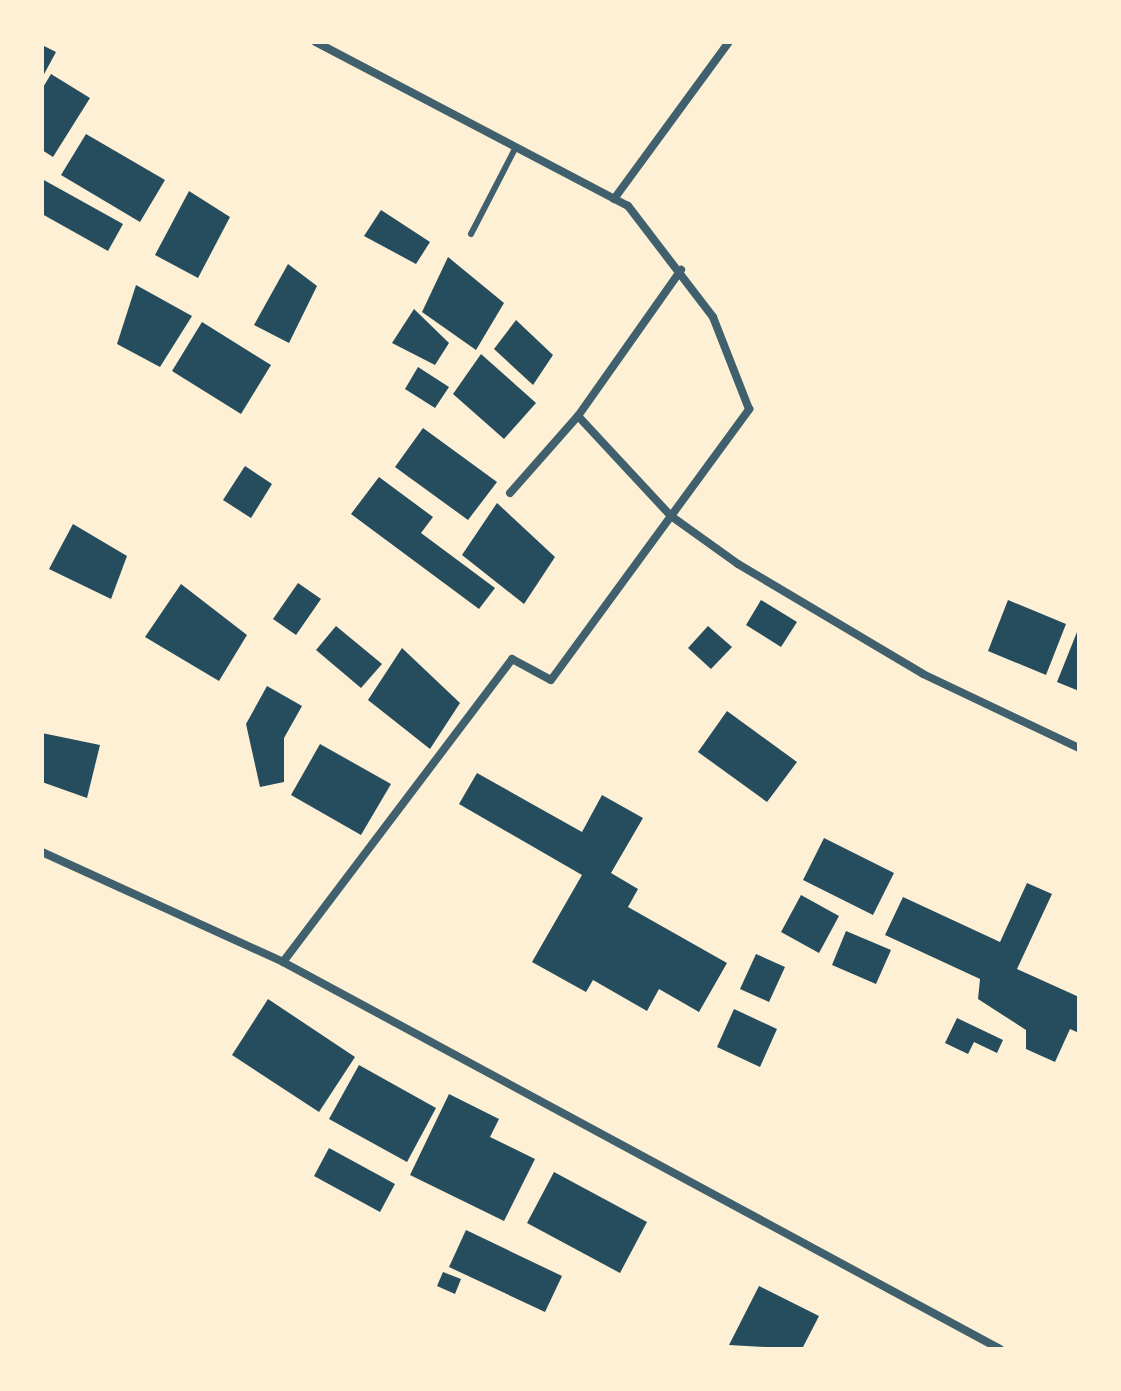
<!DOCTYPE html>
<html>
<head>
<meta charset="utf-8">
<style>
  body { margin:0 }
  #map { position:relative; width:1121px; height:1391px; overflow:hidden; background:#fdf0d5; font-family:Roboto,sans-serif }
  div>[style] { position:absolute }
  .building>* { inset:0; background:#264d5e }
  .service>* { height:6px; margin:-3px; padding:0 3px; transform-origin:3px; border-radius:3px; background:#3f606c }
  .minor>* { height:8px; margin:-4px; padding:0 4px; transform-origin:4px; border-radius:4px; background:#3f606c }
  span { translate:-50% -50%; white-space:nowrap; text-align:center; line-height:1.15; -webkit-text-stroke:7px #fdf0d5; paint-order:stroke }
  .frame { position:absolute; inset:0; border:44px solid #fdf0d5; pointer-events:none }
</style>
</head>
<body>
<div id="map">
  <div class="building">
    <div style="clip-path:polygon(42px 45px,56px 52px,42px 78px)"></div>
    <div style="clip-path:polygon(51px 74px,90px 98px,53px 157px,42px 150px,42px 89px)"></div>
    <div style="clip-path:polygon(86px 134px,165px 180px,140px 222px,61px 175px)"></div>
    <div style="clip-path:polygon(42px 179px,123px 224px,108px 251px,42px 214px)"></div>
    <div style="clip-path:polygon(189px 191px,230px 217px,198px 278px,155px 255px)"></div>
    <div style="clip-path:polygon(381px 210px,430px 242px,416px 264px,364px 236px)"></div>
    <div style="clip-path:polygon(448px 257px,504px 303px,476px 350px,422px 312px)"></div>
    <div style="clip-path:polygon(288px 264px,317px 286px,289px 343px,254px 325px)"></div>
    <div style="clip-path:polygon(136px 285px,192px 316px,160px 367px,117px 344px)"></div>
    <div style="clip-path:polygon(414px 309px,449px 343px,435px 365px,392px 343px)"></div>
    <div style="clip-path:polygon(516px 320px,553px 355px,533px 385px,494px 349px)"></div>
    <div style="clip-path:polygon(202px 322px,271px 365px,241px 414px,172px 371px)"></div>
    <div style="clip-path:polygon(481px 354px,536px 403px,504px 439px,453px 394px)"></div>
    <div style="clip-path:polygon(418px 367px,449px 387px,435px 408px,405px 389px)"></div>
    <div style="clip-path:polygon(423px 428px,497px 482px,468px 520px,395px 467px)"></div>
    <div style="clip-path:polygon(245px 466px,272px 484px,251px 518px,223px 500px)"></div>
    <div style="clip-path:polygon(379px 477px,433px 517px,421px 533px,495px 588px,479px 609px,351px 514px)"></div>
    <div style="clip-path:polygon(497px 503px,555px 557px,524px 604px,462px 555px)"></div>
    <div style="clip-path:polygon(73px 524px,127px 556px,111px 599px,49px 569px)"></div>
    <div style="clip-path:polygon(298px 583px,321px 599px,296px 635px,273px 619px)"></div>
    <div style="clip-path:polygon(181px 584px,247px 635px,219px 681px,145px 637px)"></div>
    <div style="clip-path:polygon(761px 600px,797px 622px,781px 647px,746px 625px)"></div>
    <div style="clip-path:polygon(1008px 600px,1066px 624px,1046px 675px,988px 651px)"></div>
    <div style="clip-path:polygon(336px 626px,382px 664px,361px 688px,316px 650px)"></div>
    <div style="clip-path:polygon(708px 626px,732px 647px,711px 669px,688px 648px)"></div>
    <div style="clip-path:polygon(1079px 627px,1079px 691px,1057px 682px)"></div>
    <div style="clip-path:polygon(402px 648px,460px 703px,430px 749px,368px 700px)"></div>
    <div style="clip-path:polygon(267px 686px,302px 706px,284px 738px,284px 782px,260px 787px,246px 724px)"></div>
    <div style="clip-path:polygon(727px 711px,797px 762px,767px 802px,698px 752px)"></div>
    <div style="clip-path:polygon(42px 733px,100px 745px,87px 798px,42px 782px)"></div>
    <div style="clip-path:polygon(320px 744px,391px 784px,361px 835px,291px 795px)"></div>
    <div style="clip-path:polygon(477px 773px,582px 832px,602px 795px,643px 818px,611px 873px,638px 889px,628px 907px,727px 963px,699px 1012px,659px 989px,647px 1011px,593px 980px,586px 992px,532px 962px,582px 875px,459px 804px)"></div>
    <div style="clip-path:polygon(824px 838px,894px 873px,873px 915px,803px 880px)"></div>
    <div style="clip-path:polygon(1027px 883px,1052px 894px,1017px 969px,1079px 997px,1079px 1033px,1070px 1029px,1055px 1062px,1026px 1049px,1026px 1030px,978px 999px,980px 979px,885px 935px,903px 897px,1000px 942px)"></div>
    <div style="clip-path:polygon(801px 895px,839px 916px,819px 953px,781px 932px)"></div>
    <div style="clip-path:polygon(846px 931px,891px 950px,876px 984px,832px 965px)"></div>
    <div style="clip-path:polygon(756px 954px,785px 967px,769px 1002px,740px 989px)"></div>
    <div style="clip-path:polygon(268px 999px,355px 1057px,319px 1112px,232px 1055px)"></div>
    <div style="clip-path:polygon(734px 1009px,777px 1029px,760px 1067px,717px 1047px)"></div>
    <div style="clip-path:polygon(957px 1018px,1003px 1040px,997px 1053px,974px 1042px,968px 1054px,945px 1043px)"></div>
    <div style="clip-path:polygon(359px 1065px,436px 1108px,407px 1162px,329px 1119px)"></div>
    <div style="clip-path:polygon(449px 1094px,499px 1119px,490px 1137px,535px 1159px,504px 1221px,410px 1175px)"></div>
    <div style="clip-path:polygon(329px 1148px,395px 1184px,380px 1212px,314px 1176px)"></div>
    <div style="clip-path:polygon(554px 1172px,647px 1222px,620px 1273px,527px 1223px)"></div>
    <div style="clip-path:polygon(466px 1230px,562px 1276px,545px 1312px,449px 1267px)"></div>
    <div style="clip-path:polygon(443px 1272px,461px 1279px,455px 1294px,437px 1286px)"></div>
    <div style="clip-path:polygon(759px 1286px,819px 1316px,802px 1349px,729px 1345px)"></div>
  </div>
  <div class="service">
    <div style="left:471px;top:234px;width:98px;rotate:-62.7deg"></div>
  </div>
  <div class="minor">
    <div style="left:614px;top:199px;width:195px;rotate:-53.8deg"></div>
    <div style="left:578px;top:416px;width:179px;rotate:-54.8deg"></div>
    <div style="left:510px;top:493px;width:103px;rotate:-48.6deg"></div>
    <div style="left:578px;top:416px;width:137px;rotate:47.1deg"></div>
    <div style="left:671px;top:516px;width:82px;rotate:35.6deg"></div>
    <div style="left:738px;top:564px;width:215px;rotate:30.7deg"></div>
    <div style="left:923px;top:674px;width:173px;rotate:25.4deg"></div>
    <div style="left:42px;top:852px;width:265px;rotate:24.5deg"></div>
    <div style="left:283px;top:962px;width:815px;rotate:28.36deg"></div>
    <div style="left:283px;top:962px;width:380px;rotate:-52.9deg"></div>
    <div style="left:512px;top:659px;width:44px;rotate:28.3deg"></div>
    <div style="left:551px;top:680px;width:336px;rotate:-53.8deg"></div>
    <div style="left:749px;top:409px;width:99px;rotate:-111.4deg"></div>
    <div style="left:713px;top:317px;width:140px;rotate:-127.4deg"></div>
    <div style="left:628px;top:206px;width:353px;rotate:-152.3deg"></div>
  </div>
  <div class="frame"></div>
</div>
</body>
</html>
